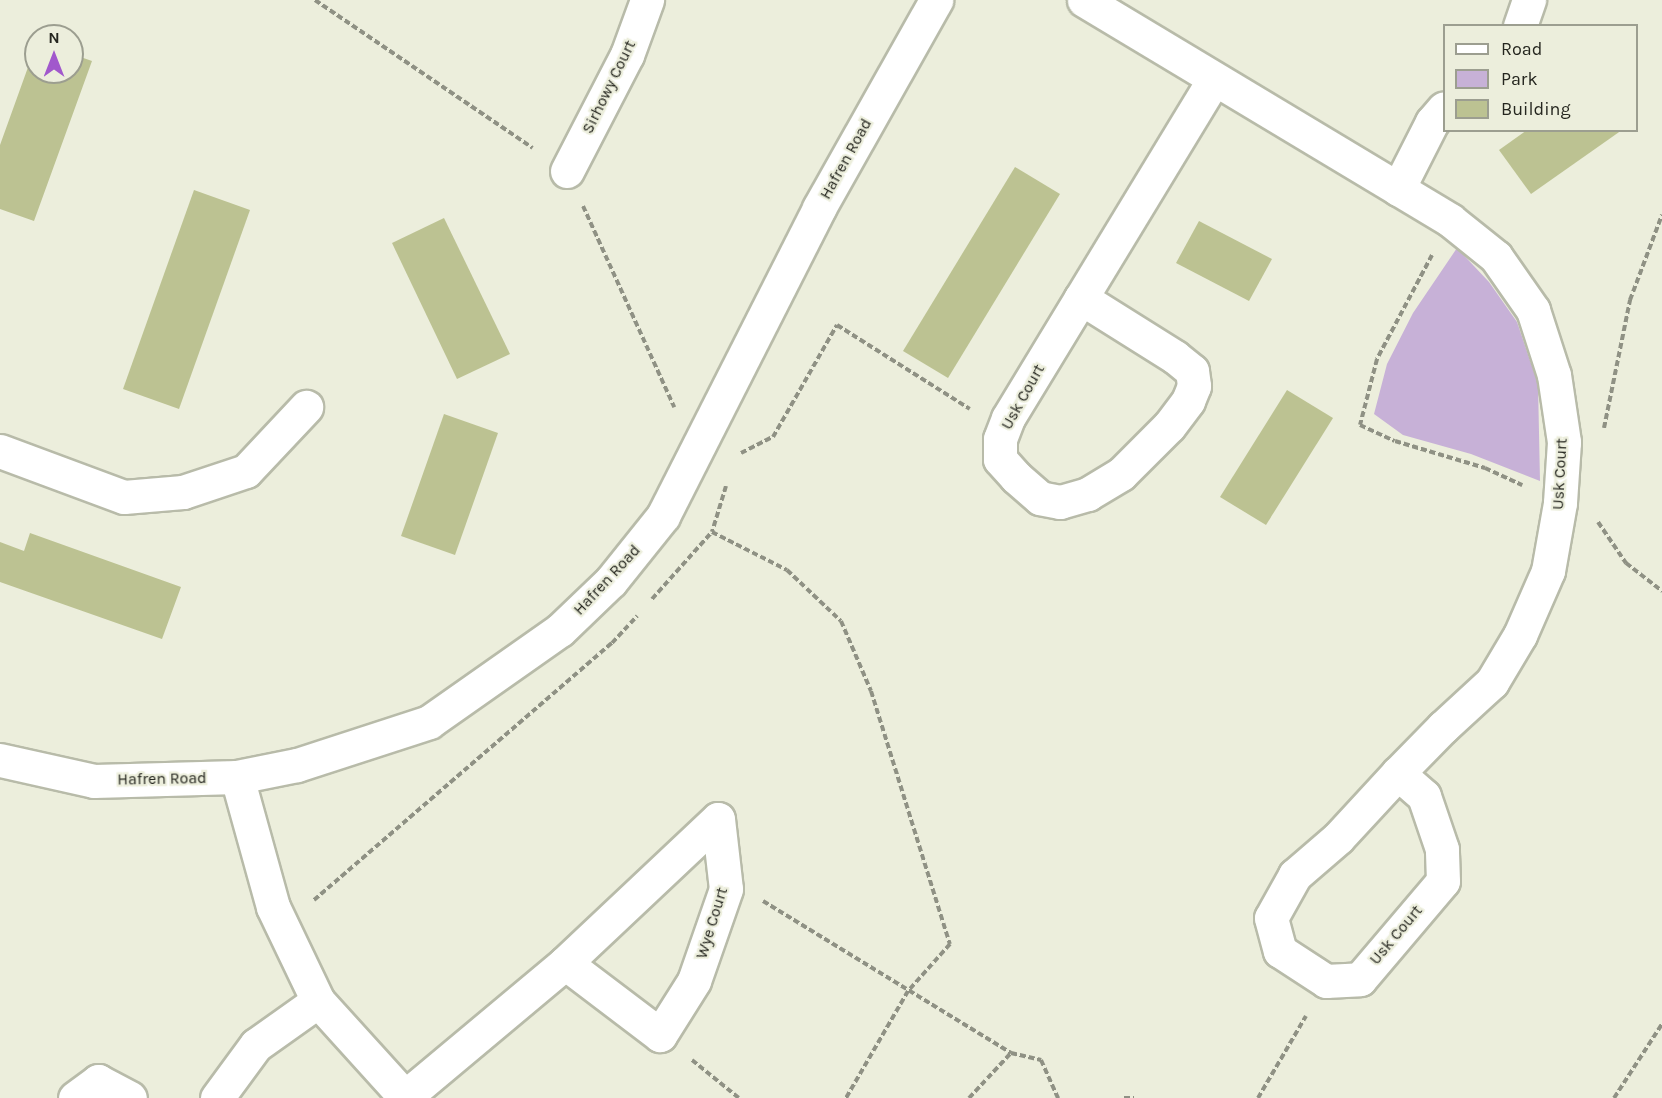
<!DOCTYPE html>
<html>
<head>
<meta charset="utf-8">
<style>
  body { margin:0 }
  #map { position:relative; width:1662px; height:1098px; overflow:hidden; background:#eceedc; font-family:Karla,sans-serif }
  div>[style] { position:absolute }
  .green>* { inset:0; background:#c7b1d7 }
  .building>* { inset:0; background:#bcc292 }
  .path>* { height:4px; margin-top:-2px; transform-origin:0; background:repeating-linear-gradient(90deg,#8f9184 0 6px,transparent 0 9px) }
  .roads { filter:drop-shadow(2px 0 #b8bba9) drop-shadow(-2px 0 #b8bba9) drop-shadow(0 2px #b8bba9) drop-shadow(0 -2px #b8bba9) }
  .minor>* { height:33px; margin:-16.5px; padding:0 16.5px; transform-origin:16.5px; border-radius:16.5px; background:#fff }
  span { translate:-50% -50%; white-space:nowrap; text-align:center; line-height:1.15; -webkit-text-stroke:4.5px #eceedc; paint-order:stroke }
  .street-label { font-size:16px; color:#25261f }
  .legend { position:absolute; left:1443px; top:24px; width:195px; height:108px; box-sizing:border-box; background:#eceedc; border:2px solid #9c9e90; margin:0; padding:8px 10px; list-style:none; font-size:18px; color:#25261f }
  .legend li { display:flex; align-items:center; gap:12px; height:30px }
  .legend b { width:30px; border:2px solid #9c9e90 }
  .north { position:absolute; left:24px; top:24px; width:60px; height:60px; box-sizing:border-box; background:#eceedc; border:2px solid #9c9e90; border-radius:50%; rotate:0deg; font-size:16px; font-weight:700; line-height:24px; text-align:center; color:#25261f }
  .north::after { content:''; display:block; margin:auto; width:21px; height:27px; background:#a158cc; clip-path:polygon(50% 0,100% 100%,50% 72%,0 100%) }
</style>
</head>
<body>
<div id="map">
  <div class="green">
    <div style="clip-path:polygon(1457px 248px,1489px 282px,1517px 322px,1538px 384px,1540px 481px,1471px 454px,1403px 435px,1374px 414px,1387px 364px,1413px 313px)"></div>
  </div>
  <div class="building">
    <div style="clip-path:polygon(36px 45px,36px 72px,72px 72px,72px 54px,92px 61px,34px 221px,0 209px,0 145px)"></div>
    <div style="clip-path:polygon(1527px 130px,1622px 130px,1531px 194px,1499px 150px)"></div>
    <div style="clip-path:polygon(1015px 167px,1060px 194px,948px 378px,903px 351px)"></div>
    <div style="clip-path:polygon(194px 190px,250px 210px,179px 409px,123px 389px)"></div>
    <div style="clip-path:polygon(444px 218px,510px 354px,457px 379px,392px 243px)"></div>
    <div style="clip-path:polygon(1199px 221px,1272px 259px,1249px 301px,1176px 263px)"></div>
    <div style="clip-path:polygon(1287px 390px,1333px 418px,1266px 525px,1220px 497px)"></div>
    <div style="clip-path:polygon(444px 414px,498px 433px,455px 555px,401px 536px)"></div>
    <div style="clip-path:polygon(30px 533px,181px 587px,162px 639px,0 582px,0 542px,24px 551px)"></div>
  </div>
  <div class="path">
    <div style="left:315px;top:0;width:263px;rotate:34.2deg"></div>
    <div style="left:583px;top:206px;width:221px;rotate:65.6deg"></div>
    <div style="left:1432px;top:255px;width:118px;rotate:117.9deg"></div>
    <div style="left:1377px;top:359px;width:68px;rotate:104.4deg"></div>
    <div style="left:1360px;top:425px;width:38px;rotate:25deg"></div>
    <div style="left:1395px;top:441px;width:94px;rotate:16.7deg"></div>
    <div style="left:1485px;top:468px;width:41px;rotate:24.7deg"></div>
    <div style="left:1604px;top:428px;width:131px;rotate:-78.5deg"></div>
    <div style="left:1630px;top:300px;width:91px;rotate:-69.4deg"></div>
    <div style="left:741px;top:453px;width:36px;rotate:-27deg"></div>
    <div style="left:773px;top:437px;width:129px;rotate:-60.3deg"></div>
    <div style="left:837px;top:325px;width:157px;rotate:32.3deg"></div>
    <div style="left:726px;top:486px;width:48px;rotate:106.9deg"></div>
    <div style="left:712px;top:532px;width:84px;rotate:26.9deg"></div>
    <div style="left:787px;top:570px;width:74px;rotate:43.4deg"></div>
    <div style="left:841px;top:621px;width:76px;rotate:66.8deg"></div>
    <div style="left:871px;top:691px;width:265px;rotate:72.7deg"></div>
    <div style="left:950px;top:944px;width:63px;rotate:131.8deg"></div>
    <div style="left:908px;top:991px;width:124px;rotate:120.1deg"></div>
    <div style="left:1598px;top:522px;width:50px;rotate:55.7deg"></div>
    <div style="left:1626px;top:563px;width:46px;rotate:37.9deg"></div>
    <div style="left:652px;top:599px;width:90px;rotate:-48.2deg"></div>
    <div style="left:314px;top:900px;width:394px;rotate:-40.8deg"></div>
    <div style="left:612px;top:643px;width:37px;rotate:-47deg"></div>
    <div style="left:763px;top:901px;width:291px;rotate:31.5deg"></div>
    <div style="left:1011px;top:1053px;width:31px;rotate:13deg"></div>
    <div style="left:1041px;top:1060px;width:42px;rotate:65.9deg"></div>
    <div style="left:692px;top:1060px;width:60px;rotate:39deg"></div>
    <div style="left:969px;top:1098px;width:62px;rotate:-47deg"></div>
    <div style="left:1124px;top:1098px;width:10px"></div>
    <div style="left:1258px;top:1098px;width:95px;rotate:-59.7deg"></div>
    <div style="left:1614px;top:1098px;width:88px;rotate:-57deg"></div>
  </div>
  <div class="roads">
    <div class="minor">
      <div style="left:1084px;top:0;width:427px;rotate:31deg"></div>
      <div style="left:1450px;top:220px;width:59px;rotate:38.8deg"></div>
      <div style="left:1496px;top:257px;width:65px;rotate:55.1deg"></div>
      <div style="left:1533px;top:310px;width:68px;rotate:72.1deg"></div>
      <div style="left:1554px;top:375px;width:68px;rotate:81.5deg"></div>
      <div style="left:1564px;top:442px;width:61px;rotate:93.8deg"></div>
      <div style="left:1560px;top:503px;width:69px;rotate:100deg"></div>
      <div style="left:1548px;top:571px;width:70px;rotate:113.6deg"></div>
      <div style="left:1520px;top:635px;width:55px;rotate:120.8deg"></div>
      <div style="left:1492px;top:682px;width:67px;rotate:137.4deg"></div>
      <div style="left:1443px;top:727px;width:64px;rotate:134.4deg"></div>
      <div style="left:1398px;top:773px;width:88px;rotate:132.7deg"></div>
      <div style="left:1338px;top:838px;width:57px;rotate:139.3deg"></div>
      <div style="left:1295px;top:875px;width:49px;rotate:119.2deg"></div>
      <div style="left:1271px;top:918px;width:34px;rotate:75deg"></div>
      <div style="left:1280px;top:951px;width:55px;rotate:33.1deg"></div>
      <div style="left:1326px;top:981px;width:34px;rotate:-3deg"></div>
      <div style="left:1360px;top:979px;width:128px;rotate:-49.7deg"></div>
      <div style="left:1443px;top:881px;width:32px;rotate:-92deg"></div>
      <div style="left:1442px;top:849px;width:56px;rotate:-108.8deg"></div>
      <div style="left:1424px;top:796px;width:35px;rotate:-139deg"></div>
      <div style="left:1520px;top:26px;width:28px;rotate:-71deg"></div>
      <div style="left:567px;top:171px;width:131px;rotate:-62.7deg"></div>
      <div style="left:627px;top:55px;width:59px;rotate:-70deg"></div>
      <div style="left:1398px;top:189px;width:75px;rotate:-63.1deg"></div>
      <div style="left:1432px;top:122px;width:18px;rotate:-49deg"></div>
      <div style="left:1081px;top:298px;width:111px;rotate:32.1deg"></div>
      <div style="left:1175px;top:357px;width:22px;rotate:39deg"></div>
      <div style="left:1192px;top:371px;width:15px;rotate:82deg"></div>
      <div style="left:1194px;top:386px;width:16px;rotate:112deg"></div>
      <div style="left:1188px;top:401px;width:31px;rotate:127deg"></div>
      <div style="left:1169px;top:426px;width:68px;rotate:135deg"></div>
      <div style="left:1121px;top:474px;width:39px;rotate:149deg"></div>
      <div style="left:1088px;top:494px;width:29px;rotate:164deg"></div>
      <div style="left:1060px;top:502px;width:20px;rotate:-169deg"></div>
      <div style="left:1040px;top:498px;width:32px;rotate:-139deg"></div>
      <div style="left:1016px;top:477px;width:24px;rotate:-132deg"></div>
      <div style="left:1000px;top:459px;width:20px;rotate:-90deg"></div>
      <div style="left:1000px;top:439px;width:22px;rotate:-69deg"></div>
      <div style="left:1008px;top:418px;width:140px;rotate:-58.7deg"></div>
      <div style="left:1081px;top:298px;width:256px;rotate:-58.7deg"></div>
      <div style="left:0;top:451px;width:132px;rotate:20.4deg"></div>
      <div style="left:124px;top:497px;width:59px;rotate:-4.8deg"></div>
      <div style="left:183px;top:492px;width:66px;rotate:-18.4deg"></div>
      <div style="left:246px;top:471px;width:88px;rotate:-46.8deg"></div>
      <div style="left:0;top:760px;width:96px;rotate:12.6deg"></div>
      <div style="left:94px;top:781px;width:143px;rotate:-1.6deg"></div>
      <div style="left:237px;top:777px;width:61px;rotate:-11.3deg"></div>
      <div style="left:297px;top:765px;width:139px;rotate:-18deg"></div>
      <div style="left:429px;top:722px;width:160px;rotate:-35.1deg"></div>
      <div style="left:560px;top:630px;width:71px;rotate:-43.9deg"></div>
      <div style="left:611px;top:581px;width:83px;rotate:-51.3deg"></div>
      <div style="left:663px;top:516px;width:345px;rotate:-63.1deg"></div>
      <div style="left:819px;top:208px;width:239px;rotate:-60.6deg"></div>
      <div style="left:237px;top:777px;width:135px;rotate:74.5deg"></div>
      <div style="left:273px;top:907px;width:104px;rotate:64.4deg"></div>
      <div style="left:318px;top:1001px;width:131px;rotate:47.8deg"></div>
      <div style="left:405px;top:1097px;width:209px;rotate:-39.9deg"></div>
      <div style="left:565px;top:963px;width:210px;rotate:-43.3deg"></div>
      <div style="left:718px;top:819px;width:70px;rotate:83.5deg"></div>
      <div style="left:726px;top:889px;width:97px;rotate:109.2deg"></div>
      <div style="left:694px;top:981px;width:64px;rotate:122.2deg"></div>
      <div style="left:660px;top:1035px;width:119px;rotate:-142.8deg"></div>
      <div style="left:75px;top:1098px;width:29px;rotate:-36deg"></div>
      <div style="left:98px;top:1081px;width:36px;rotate:28deg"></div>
      <div style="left:217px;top:1098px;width:66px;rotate:-53.7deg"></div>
      <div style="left:256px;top:1045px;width:76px;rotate:-35.4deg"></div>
    </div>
  </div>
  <div class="street-label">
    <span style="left:609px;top:87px;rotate:-64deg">Sirhowy Court</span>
    <span style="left:846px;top:159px;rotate:-61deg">Hafren Road</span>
    <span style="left:1023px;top:397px;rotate:-61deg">Usk Court</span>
    <span style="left:1560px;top:474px;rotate:-87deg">Usk Court</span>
    <span style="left:607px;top:580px;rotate:-47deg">Hafren Road</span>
    <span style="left:162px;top:779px;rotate:-1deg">Hafren Road</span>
    <span style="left:712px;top:923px;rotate:-73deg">Wye Court</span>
    <span style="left:1396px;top:935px;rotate:-50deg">Usk Court</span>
  </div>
  <ul class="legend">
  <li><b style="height:8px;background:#fff"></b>Road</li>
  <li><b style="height:16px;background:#c7b1d7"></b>Park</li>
  <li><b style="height:16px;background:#bcc292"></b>Building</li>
  </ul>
  <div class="north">N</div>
</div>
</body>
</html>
